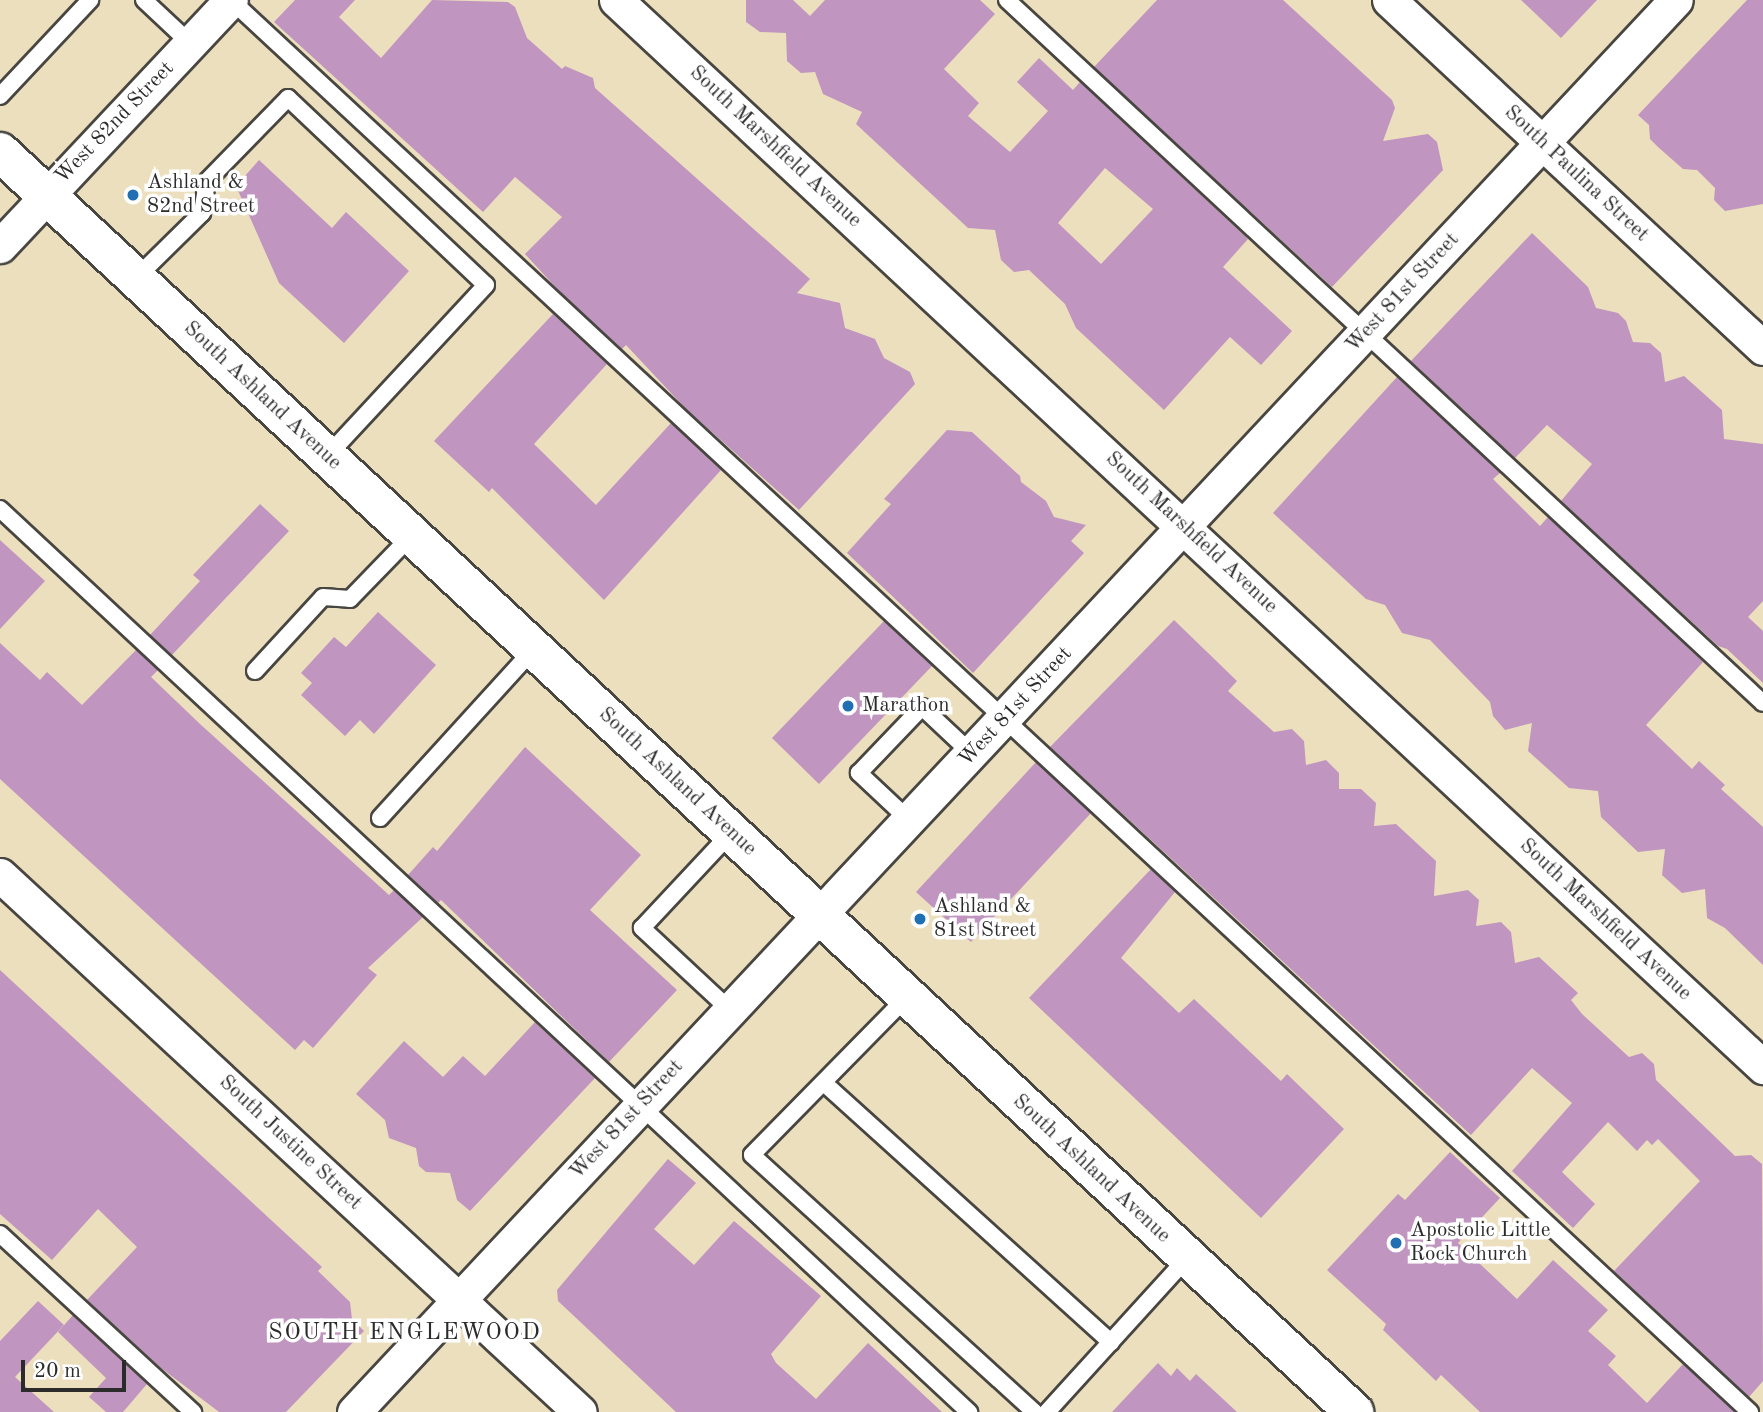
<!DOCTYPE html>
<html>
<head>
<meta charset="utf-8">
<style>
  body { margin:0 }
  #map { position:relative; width:1763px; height:1412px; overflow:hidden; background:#ecdfbe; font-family:"Old Standard TT",serif }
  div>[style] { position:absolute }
  .building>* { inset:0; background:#c095bf }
  .roads { filter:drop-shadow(2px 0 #484641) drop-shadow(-2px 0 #484641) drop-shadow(0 2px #484641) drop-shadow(0 -2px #484641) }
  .lane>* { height:16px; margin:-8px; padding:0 8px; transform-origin:8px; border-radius:8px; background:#fff }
  .street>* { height:33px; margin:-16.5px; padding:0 16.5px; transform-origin:16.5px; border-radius:16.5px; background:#fff }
  .secondary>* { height:38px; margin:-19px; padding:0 19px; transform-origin:19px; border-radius:19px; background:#fff }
  .dots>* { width:19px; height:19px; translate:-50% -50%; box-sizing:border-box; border:4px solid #fff; border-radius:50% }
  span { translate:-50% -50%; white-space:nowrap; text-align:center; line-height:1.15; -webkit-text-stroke:7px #fff; paint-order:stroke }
  .street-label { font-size:21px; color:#2b2b2b }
  .poi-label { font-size:21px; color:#2b2b2b }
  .left { translate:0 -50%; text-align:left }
  .neighbourhood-label { font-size:23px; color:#2b2b2b; letter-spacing:2px }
  .scale { position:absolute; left:21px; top:1360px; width:105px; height:32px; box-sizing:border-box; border:4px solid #2b2b2b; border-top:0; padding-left:9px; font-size:21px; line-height:24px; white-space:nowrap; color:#2b2b2b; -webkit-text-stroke:5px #fff; paint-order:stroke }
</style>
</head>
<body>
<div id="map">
  <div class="building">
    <div style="clip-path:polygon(295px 0,355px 0,339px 17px,381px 58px,432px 0,508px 2px,515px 7px,527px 38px,562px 69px,565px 66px,593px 78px,595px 88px,810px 279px,797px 293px,840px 303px,845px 328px,875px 339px,884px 358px,910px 372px,915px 384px,799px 510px,685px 408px,626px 345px,622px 349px,559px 291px,525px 254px,562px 217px,515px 177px,483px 212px,274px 22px)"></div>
    <div style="clip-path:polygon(evenodd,746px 0,793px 0,810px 16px,825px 0,980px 0,995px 14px,944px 69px,979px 103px,968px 116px,1010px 152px,1048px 111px,1017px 82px,1039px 58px,1073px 90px,1080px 82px,1248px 239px,1223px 267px,1292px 331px,1261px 365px,1230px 337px,1164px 410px,1076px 328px,1065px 304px,1029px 270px,1014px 272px,1001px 260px,995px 230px,968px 228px,856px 124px,862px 112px,823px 94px,815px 72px,801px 73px,787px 61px,786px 33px,760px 32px,746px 22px,746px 0,1105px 168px,1153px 209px,1101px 264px,1058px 223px,1105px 168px)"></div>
    <div style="clip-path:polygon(1157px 0,1283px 0,1392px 100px,1395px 108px,1383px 141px,1428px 134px,1437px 142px,1443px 170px,1332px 287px,1094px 67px)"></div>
    <div style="clip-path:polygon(1521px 0,1597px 0,1561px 38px)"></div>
    <div style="clip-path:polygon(1747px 0,1763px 0,1763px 204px,1725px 211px,1714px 200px,1715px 188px,1697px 170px,1683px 169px,1658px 147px,1650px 139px,1649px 125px,1638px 115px)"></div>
    <div style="clip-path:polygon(259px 160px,332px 228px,346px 212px,409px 271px,344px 343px,279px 283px,236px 186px)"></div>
    <div style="clip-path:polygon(1532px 233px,1588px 287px,1596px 308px,1618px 313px,1626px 321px,1633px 342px,1650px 343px,1661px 353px,1665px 382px,1684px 376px,1722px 410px,1724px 439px,1763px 444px,1763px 601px,1748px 617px,1763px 631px,1763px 683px,1727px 649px,1718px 646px,1561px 501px,1592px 464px,1547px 425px,1515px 458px,1411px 361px)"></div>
    <div style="clip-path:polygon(553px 314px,607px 364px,534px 444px,596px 505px,671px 423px,721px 470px,604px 600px,492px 488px,489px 492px,434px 441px)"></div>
    <div style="clip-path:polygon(1397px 377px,1500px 473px,1493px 479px,1540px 526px,1548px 517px,1703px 662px,1646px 725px,1692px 769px,1699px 761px,1725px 785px,1721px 789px,1763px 827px,1763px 965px,1725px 928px,1707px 918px,1705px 889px,1682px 893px,1662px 875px,1665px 849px,1638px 852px,1601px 817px,1598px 791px,1569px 788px,1528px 751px,1532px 723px,1505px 730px,1493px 716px,1490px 702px,1430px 640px,1402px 633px,1385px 605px,1366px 599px,1273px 513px)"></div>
    <div style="clip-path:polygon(947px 430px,972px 432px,1020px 476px,1021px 482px,1046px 501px,1054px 517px,1086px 525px,1071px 541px,1084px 553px,973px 673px,847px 553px,891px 504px,884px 499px)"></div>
    <div style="clip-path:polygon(260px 504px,289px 531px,172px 655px,150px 635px,200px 581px,193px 575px)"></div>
    <div style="clip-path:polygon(0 540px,45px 581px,0 629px)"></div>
    <div style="clip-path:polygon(378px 612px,436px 665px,374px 734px,360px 720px,345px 736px,301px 695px,312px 683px,301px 673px,334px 637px,346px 647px)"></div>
    <div style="clip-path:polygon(1174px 620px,1237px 681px,1228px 691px,1274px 732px,1292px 729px,1304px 741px,1306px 765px,1326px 760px,1339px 773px,1339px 789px,1361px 789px,1376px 803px,1374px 826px,1396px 824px,1436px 861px,1434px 896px,1468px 890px,1479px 900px,1476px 926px,1501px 922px,1511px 932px,1515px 963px,1539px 957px,1578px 993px,1571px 1000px,1582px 1014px,1629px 1057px,1642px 1053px,1654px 1064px,1656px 1080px,1735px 1156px,1751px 1155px,1762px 1164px,1763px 1381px,1749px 1397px,1614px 1271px,1700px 1181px,1658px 1139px,1652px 1145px,1647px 1140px,1637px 1151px,1608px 1122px,1562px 1172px,1595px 1204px,1573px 1228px,1512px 1171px,1572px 1103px,1532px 1068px,1471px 1135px,1050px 747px)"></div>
    <div style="clip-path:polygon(884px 621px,932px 666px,819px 784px,772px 738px)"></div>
    <div style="clip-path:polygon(0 643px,40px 680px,47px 672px,82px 705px,136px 650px,158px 670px,151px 677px,200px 724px,389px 895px,394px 890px,423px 917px,368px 968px,377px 975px,313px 1048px,304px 1040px,295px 1050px,0 779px)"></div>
    <div style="clip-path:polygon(525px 747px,641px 855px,590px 910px,677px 990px,609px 1062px,441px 900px,438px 903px,408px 875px,433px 847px,437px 851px)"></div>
    <div style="clip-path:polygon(1036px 762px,1091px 813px,971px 942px,916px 892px)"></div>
    <div style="clip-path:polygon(1151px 869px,1175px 892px,1121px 958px,1179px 1013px,1194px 999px,1281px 1081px,1287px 1074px,1344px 1129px,1261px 1218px,1029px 998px)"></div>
    <div style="clip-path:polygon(0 970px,322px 1267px,318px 1271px,350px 1302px,352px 1319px,364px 1331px,286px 1412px,219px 1412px,161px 1368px,87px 1300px,137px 1247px,98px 1209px,52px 1260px,0 1214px)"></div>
    <div style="clip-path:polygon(535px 1022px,595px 1078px,470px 1211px,457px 1200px,450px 1173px,426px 1172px,419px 1166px,416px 1148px,389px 1138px,385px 1120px,356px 1094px,404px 1041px,443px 1077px,463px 1056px,485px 1076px)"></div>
    <div style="clip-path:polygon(1450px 1152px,1500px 1198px,1458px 1243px,1517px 1299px,1553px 1260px,1608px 1310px,1588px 1331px,1616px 1356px,1608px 1365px,1647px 1403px,1683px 1364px,1735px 1412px,1480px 1412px,1441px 1375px,1436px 1381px,1383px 1330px,1386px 1324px,1327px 1270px,1398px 1194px,1405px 1200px)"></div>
    <div style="clip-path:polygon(668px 1159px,696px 1183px,654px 1229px,694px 1265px,734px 1221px,821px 1296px,771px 1354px,776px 1363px,816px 1399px,868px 1343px,942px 1412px,676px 1412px,558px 1301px,557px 1290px)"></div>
    <div style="clip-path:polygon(38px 1301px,64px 1325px,15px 1377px,54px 1412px,0 1412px,0 1341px)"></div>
    <div style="clip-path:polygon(73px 1315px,147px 1384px,123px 1412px,106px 1412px,89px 1397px,106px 1378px,58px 1332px)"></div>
    <div style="clip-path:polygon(1158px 1363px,1171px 1376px,1177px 1368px,1190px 1381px,1196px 1374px,1237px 1412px,1112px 1412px)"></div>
  </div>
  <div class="roads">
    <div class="lane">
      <div style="left:144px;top:0;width:63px;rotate:43.1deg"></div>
      <div style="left:231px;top:0;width:2074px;rotate:42.91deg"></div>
      <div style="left:1007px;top:0;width:1032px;rotate:42.92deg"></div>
      <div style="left:0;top:96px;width:132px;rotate:-46.8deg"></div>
      <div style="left:136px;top:278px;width:93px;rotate:-44.6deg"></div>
      <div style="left:202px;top:213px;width:32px;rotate:-81deg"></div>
      <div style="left:207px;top:181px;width:116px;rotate:-45.7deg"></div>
      <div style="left:288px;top:98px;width:272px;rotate:43.4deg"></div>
      <div style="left:486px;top:285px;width:233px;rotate:132.9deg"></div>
      <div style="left:0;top:509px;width:1325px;rotate:42.98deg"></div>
      <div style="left:255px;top:671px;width:100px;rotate:-47.4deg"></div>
      <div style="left:323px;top:597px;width:27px;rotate:4deg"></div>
      <div style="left:350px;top:599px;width:89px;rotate:-45.9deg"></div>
      <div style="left:380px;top:818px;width:229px;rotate:-47.7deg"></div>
      <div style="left:909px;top:820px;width:69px;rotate:-136.8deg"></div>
      <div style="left:859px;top:773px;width:91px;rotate:-46.3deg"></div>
      <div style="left:922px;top:707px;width:69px;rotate:43.2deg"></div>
      <div style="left:907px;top:997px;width:221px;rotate:134.5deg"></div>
      <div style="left:752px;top:1155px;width:382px;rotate:42.3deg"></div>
      <div style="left:731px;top:1011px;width:122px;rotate:-137deg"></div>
      <div style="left:642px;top:928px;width:130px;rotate:-46.9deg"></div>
      <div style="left:824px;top:1083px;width:387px;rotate:42.1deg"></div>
      <div style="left:0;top:1234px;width:263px;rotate:42.7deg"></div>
      <div style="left:1047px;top:1412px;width:208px;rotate:-47.7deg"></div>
    </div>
    <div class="street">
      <div style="left:616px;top:0;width:1567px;rotate:42.93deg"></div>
      <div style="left:1389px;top:0;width:511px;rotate:42.94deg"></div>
      <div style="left:0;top:246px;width:337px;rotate:-46.8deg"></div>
      <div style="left:0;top:875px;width:790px;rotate:42.8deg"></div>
      <div style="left:354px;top:1412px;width:1934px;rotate:-46.89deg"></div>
    </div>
    <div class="secondary">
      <div style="left:0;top:152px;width:1850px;rotate:42.94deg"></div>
    </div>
  </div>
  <div class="dots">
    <div style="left:133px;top:195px;background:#1f6fb2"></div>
    <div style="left:848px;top:706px;background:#1f6fb2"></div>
    <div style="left:920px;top:919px;background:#1f6fb2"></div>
    <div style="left:1396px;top:1243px;background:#1f6fb2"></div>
  </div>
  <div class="street-label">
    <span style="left:115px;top:123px;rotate:-46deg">West 82nd Street</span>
    <span style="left:775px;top:147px;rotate:43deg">South Marshfield Avenue</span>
    <span style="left:1576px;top:174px;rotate:43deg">South Paulina Street</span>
    <span style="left:1403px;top:293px;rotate:-47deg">West 81st Street</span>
    <span style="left:262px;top:396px;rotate:43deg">South Ashland Avenue</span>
    <span style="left:1191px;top:533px;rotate:43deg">South Marshfield Avenue</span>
    <span style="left:1016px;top:707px;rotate:-47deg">West 81st Street</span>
    <span style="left:677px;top:782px;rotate:43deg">South Ashland Avenue</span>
    <span style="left:1605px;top:920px;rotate:43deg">South Marshfield Avenue</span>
    <span style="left:627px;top:1120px;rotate:-47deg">West 81st Street</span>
    <span style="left:290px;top:1143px;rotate:43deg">South Justine Street</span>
    <span style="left:1091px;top:1169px;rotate:43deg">South Ashland Avenue</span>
  </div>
  <div class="poi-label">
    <span class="left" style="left:147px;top:195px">Ashland &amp;<br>82nd Street</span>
    <span class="left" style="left:862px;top:706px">Marathon</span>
    <span class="left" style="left:934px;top:919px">Ashland &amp;<br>81st Street</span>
    <span class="left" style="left:1410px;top:1243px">Apostolic Little<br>Rock Church</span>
  </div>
  <div class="neighbourhood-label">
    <span style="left:405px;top:1333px">SOUTH ENGLEWOOD</span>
  </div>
  <div class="scale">20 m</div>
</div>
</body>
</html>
